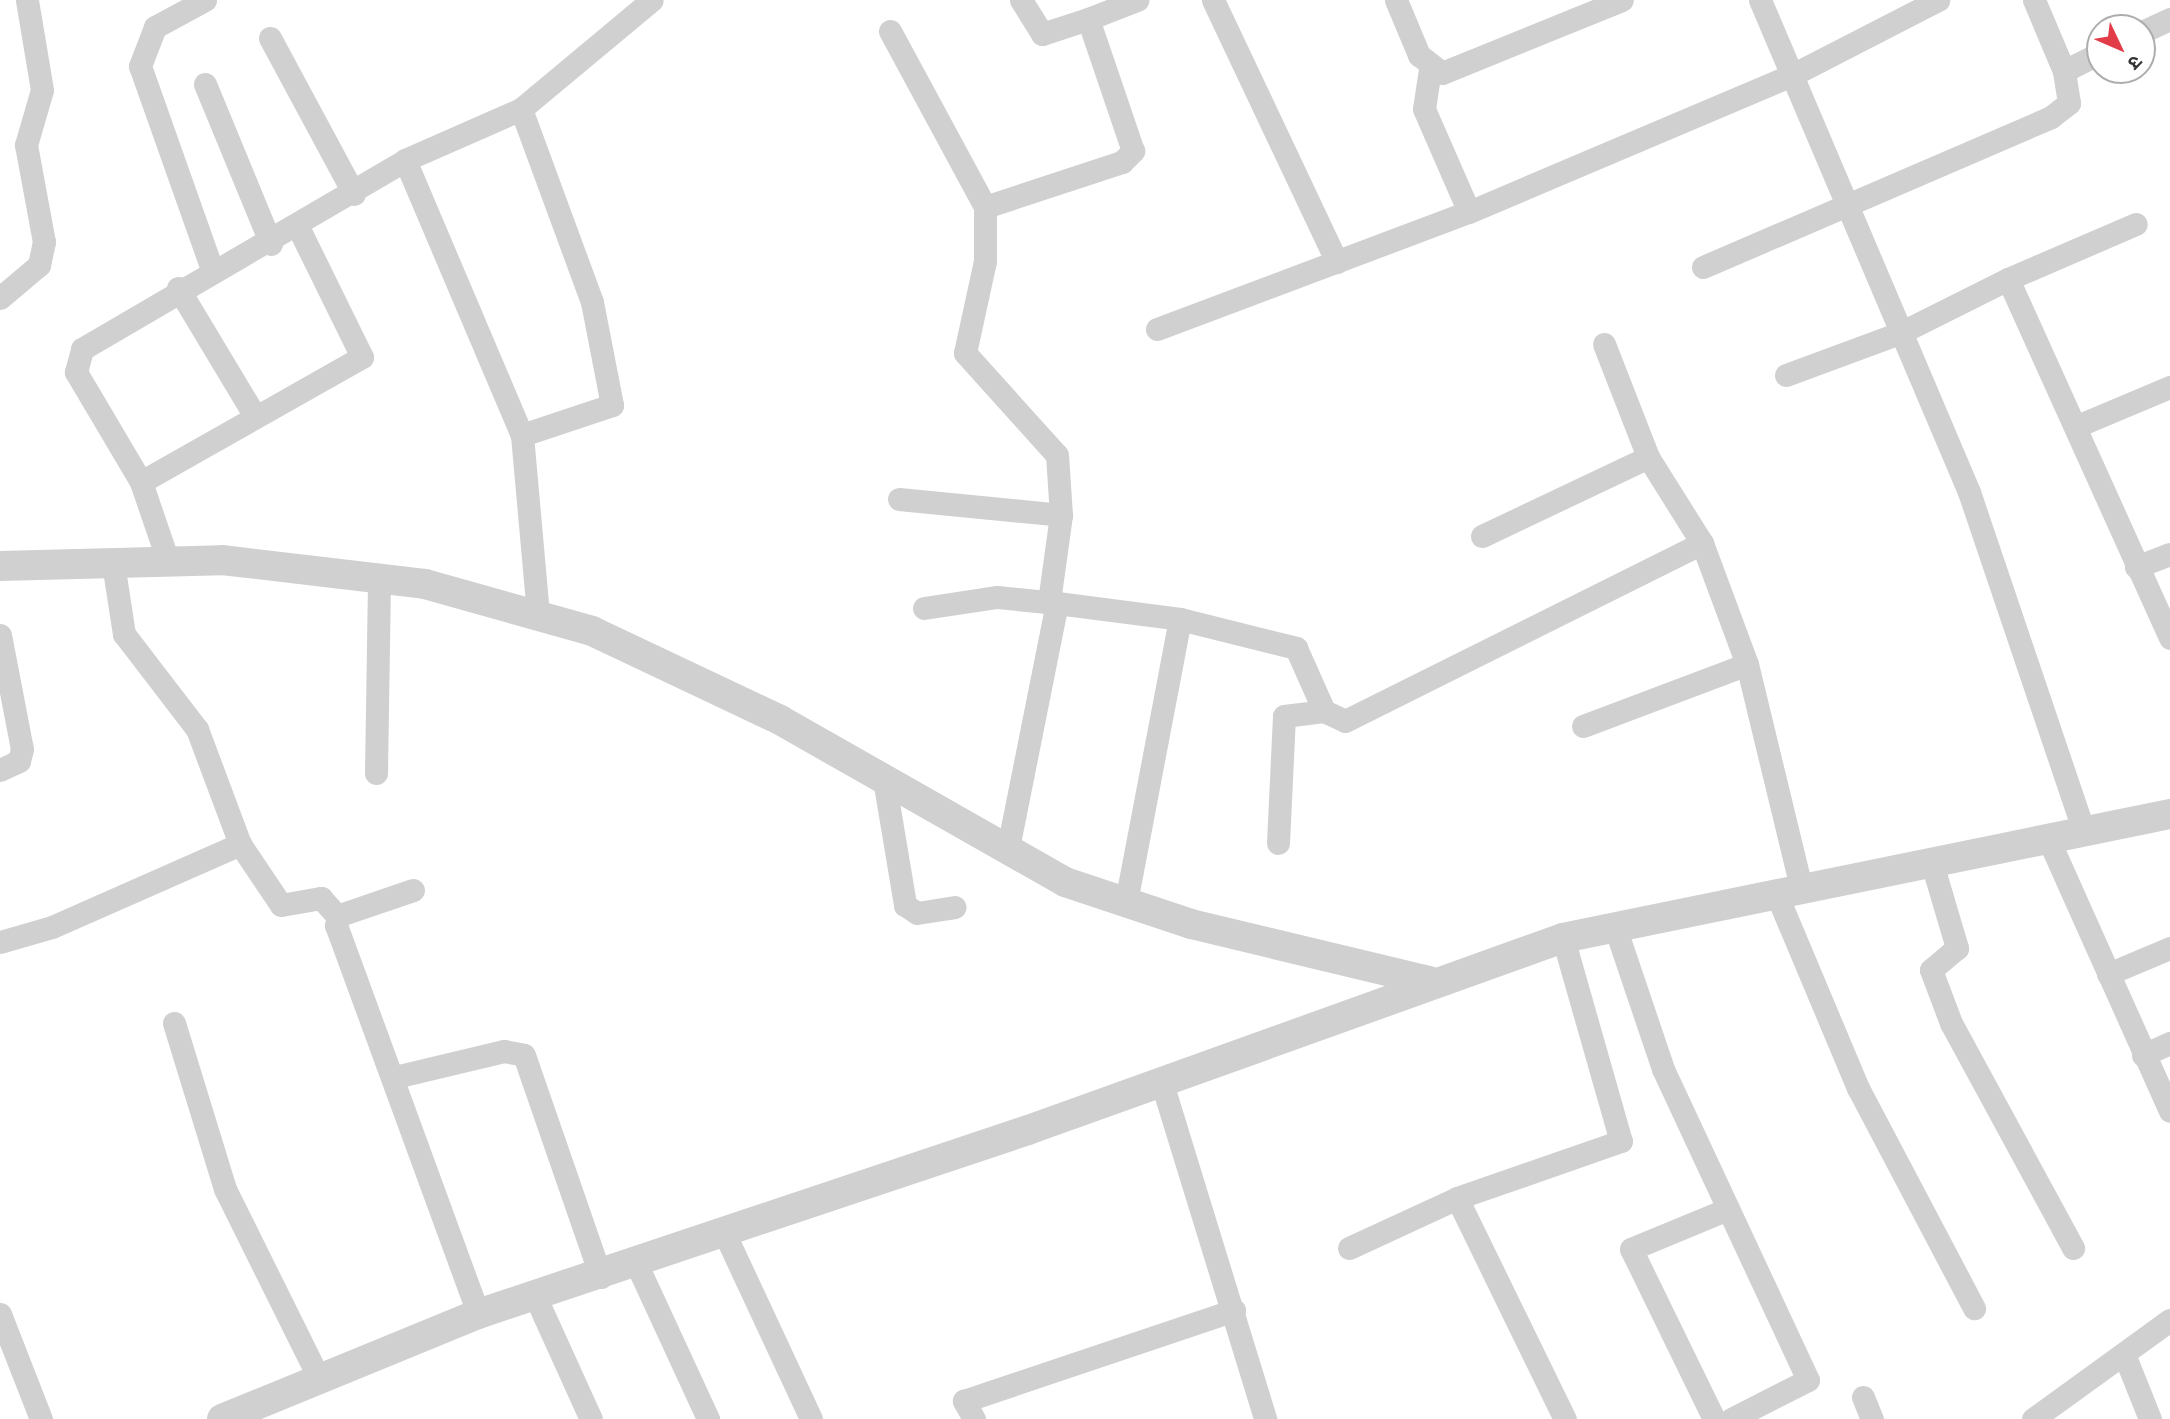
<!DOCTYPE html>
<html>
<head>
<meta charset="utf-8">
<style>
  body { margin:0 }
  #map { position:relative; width:2170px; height:1419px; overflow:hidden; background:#fff; font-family:Figtree,"Noto Sans Devanagari",sans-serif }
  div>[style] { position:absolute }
  .minor>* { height:23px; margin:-11.5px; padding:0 11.5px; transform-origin:11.5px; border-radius:11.5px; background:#d0d0d0 }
  .tertiary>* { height:30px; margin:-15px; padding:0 15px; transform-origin:15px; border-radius:15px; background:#d0d0d0 }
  span { translate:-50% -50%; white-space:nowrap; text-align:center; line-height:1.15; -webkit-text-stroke:7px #fff; paint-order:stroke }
  .north { position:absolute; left:2086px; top:14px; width:70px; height:70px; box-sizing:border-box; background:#fff; border:2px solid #adadad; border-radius:50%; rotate:134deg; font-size:19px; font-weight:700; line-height:28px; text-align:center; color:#333 }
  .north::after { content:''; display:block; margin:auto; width:24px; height:32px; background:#e33c49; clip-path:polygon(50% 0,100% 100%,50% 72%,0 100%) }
</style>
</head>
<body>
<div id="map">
  <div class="minor">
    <div style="left:205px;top:0;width:57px;rotate:151.6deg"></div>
    <div style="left:155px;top:27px;width:42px;rotate:111deg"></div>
    <div style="left:140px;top:66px;width:215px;rotate:70.5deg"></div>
    <div style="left:1021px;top:0;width:40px;rotate:58deg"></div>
    <div style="left:1042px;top:34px;width:48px;rotate:-18.1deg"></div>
    <div style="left:1213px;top:0;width:290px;rotate:64.7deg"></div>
    <div style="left:1396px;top:0;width:60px;rotate:67.3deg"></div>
    <div style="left:1419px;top:55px;width:29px;rotate:38deg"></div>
    <div style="left:1442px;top:73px;width:194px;rotate:-22.1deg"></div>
    <div style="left:1760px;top:0;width:535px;rotate:66.98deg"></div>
    <div style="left:1969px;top:492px;width:355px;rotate:71.3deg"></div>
    <div style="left:2034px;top:0;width:77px;rotate:67.1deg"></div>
    <div style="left:890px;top:31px;width:200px;rotate:61.6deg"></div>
    <div style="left:985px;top:207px;width:54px;rotate:90deg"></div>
    <div style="left:985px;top:261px;width:94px;rotate:102.3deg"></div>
    <div style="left:965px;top:353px;width:137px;rotate:48deg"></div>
    <div style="left:1057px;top:455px;width:60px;rotate:86.2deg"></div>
    <div style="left:1061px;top:515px;width:88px;rotate:97.9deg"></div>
    <div style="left:2142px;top:32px;width:31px;rotate:-25deg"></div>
    <div style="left:270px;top:38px;width:177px;rotate:61.7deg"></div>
    <div style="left:1430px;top:69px;width:40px;rotate:98.5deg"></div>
    <div style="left:1424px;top:109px;width:112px;rotate:66.4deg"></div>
    <div style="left:205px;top:84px;width:173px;rotate:67.6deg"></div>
    <div style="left:405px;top:160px;width:299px;rotate:67deg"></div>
    <div style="left:522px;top:435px;width:95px;rotate:-18.4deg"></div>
    <div style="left:612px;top:405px;width:105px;rotate:-101deg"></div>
    <div style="left:592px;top:302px;width:206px;rotate:-110.2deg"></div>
    <div style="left:985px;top:207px;width:144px;rotate:-18.2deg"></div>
    <div style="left:1122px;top:162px;width:16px;rotate:-45deg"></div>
    <div style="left:1133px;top:151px;width:139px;rotate:-108.8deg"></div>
    <div style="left:1088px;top:19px;width:53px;rotate:-21.2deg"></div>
    <div style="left:1703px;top:267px;width:379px;rotate:-23.3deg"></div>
    <div style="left:2051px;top:117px;width:23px;rotate:-38deg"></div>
    <div style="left:2069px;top:103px;width:32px;rotate:-99deg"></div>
    <div style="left:2064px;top:71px;width:40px;rotate:-26.6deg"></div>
    <div style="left:2008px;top:279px;width:139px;rotate:-23.3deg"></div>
    <div style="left:178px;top:288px;width:149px;rotate:59deg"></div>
    <div style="left:0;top:298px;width:51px;rotate:-40.2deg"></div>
    <div style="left:39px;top:265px;width:24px;rotate:-78deg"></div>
    <div style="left:44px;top:242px;width:99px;rotate:-100.5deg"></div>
    <div style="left:26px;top:145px;width:57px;rotate:-73.8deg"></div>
    <div style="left:42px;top:90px;width:91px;rotate:-99.5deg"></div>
    <div style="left:1157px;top:329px;width:333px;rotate:-20.6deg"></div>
    <div style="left:1469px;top:212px;width:355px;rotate:-23deg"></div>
    <div style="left:1796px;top:73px;width:160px;rotate:-27.2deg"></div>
    <div style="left:1604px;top:344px;width:121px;rotate:68.7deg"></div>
    <div style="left:1786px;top:375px;width:124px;rotate:-20.3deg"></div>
    <div style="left:1902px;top:332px;width:119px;rotate:-26.6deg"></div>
    <div style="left:2008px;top:279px;width:394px;rotate:65.7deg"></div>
    <div style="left:2077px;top:426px;width:101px;rotate:-22.8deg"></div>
    <div style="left:522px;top:435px;width:182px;rotate:84.9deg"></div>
    <div style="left:141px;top:482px;width:254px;rotate:-29.5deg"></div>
    <div style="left:362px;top:357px;width:145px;rotate:-116.2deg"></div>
    <div style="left:899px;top:499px;width:163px;rotate:5.6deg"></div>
    <div style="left:1482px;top:536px;width:184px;rotate:-25.4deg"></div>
    <div style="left:1648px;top:457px;width:102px;rotate:57.9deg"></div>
    <div style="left:168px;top:561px;width:83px;rotate:-108.9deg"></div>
    <div style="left:141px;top:482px;width:128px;rotate:-120.6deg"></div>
    <div style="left:76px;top:372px;width:24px;rotate:-75deg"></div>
    <div style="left:82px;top:349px;width:374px;rotate:-30.3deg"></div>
    <div style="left:405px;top:160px;width:127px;rotate:-23.7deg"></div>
    <div style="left:521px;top:109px;width:170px;rotate:-39.8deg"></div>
    <div style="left:113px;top:563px;width:72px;rotate:81.2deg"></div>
    <div style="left:124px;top:634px;width:120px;rotate:52.5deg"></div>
    <div style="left:197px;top:729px;width:123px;rotate:69.5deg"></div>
    <div style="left:240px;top:844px;width:73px;rotate:56.1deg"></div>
    <div style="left:281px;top:905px;width:41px;rotate:-9.9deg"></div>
    <div style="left:321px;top:898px;width:25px;rotate:48deg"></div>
    <div style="left:2136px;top:567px;width:36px;rotate:-21deg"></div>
    <div style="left:924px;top:608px;width:74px;rotate:-8.6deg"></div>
    <div style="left:997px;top:597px;width:60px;rotate:5.7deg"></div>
    <div style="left:0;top:635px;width:116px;rotate:79.1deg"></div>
    <div style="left:22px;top:749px;width:12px;rotate:104deg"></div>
    <div style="left:19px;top:761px;width:21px;rotate:155deg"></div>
    <div style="left:1583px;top:726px;width:175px;rotate:-20.7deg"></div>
    <div style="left:376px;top:773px;width:195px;rotate:-89.1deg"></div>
    <div style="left:884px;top:779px;width:128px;rotate:80.5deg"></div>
    <div style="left:905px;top:905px;width:14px;rotate:34deg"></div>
    <div style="left:917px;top:913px;width:38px;rotate:-9deg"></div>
    <div style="left:2047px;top:836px;width:301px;rotate:65.9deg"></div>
    <div style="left:1278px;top:843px;width:127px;rotate:-87.3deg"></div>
    <div style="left:1284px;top:716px;width:40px;rotate:-7.1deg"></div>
    <div style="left:1008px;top:848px;width:250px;rotate:-78.7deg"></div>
    <div style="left:1057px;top:603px;width:124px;rotate:7.4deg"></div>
    <div style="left:1180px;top:619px;width:120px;rotate:14deg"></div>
    <div style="left:1296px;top:648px;width:69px;rotate:66deg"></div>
    <div style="left:1324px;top:711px;width:23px;rotate:25deg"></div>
    <div style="left:1345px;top:721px;width:399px;rotate:-26.5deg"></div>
    <div style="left:1702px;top:543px;width:129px;rotate:69.6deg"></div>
    <div style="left:1747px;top:664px;width:229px;rotate:76.4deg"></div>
    <div style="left:1931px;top:860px;width:92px;rotate:73.5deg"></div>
    <div style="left:1957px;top:948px;width:34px;rotate:140deg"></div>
    <div style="left:1931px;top:970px;width:57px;rotate:69.3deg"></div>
    <div style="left:1951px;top:1023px;width:256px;rotate:61.5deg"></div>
    <div style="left:413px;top:890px;width:77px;rotate:161.1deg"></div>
    <div style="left:340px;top:915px;width:11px;rotate:112deg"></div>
    <div style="left:336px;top:925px;width:414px;rotate:69.9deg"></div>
    <div style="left:1776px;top:893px;width:212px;rotate:67.2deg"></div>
    <div style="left:1858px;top:1088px;width:249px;rotate:62.2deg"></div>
    <div style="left:1126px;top:902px;width:288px;rotate:-79.2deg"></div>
    <div style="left:1615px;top:927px;width:150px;rotate:71.3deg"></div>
    <div style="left:1663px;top:1069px;width:343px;rotate:65deg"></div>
    <div style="left:1808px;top:1380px;width:86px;rotate:153.1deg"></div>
    <div style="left:1563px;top:938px;width:211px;rotate:74.1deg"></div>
    <div style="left:1621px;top:1141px;width:174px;rotate:160.8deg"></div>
    <div style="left:1457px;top:1198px;width:246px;rotate:64deg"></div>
    <div style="left:0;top:942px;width:54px;rotate:-16.1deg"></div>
    <div style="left:52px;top:927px;width:206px;rotate:-23.8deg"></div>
    <div style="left:2108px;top:974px;width:67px;rotate:-22.8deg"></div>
    <div style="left:174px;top:1023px;width:174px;rotate:72.9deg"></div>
    <div style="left:225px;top:1189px;width:211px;rotate:63.6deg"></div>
    <div style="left:2143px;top:1055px;width:30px;rotate:-24deg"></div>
    <div style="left:395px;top:1077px;width:112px;rotate:-13.4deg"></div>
    <div style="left:504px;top:1051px;width:20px;rotate:11deg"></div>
    <div style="left:524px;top:1055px;width:235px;rotate:70.9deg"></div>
    <div style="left:1161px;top:1080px;width:355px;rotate:72.9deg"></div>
    <div style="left:723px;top:1230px;width:208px;rotate:65deg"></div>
    <div style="left:1349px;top:1248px;width:119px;rotate:-24.8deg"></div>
    <div style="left:637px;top:1265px;width:170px;rotate:65.2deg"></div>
    <div style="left:536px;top:1298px;width:133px;rotate:65.6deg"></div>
    <div style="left:0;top:1314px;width:113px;rotate:68.7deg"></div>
    <div style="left:2124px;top:1354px;width:70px;rotate:68.2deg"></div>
    <div style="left:1863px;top:1397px;width:24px;rotate:68deg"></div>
    <div style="left:974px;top:1419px;width:21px;rotate:-119deg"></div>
    <div style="left:964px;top:1401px;width:285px;rotate:-18.6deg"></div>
    <div style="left:1714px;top:1419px;width:189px;rotate:-116deg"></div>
    <div style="left:1631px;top:1249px;width:105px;rotate:-22.4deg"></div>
    <div style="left:2033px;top:1419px;width:169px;rotate:-35.9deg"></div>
  </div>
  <div class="tertiary">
    <div style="left:0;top:566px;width:222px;rotate:-1.5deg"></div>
    <div style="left:222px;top:560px;width:204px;rotate:6.7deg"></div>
    <div style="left:425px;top:584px;width:173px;rotate:15.7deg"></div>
    <div style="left:592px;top:631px;width:208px;rotate:25.3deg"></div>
    <div style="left:780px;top:720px;width:328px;rotate:29.6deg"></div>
    <div style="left:1065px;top:882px;width:133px;rotate:18.4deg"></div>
    <div style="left:1191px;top:924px;width:245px;rotate:13.5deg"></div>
    <div style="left:222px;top:1419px;width:277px;rotate:-22.3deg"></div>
    <div style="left:478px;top:1314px;width:580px;rotate:-18.5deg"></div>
    <div style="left:1028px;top:1130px;width:568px;rotate:-19.74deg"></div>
    <div style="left:1563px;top:938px;width:620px;rotate:-11.55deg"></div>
  </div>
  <div class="north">उ</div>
</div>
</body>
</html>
